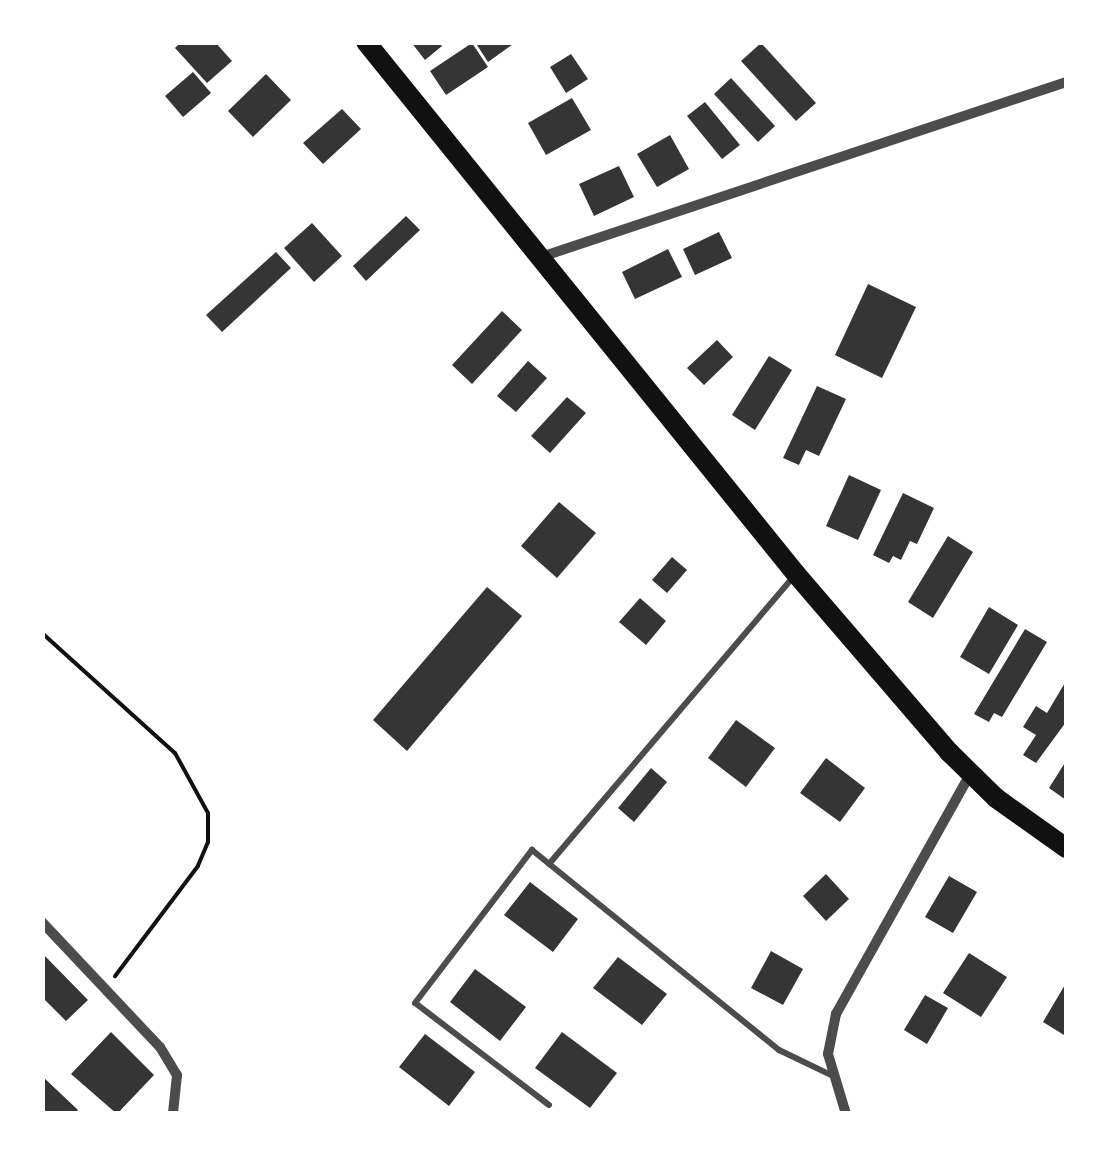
<!DOCTYPE html>
<html>
<head>
<meta charset="utf-8">
<style>
  body { margin:0 }
  #map { position:relative; width:1109px; height:1156px; overflow:hidden; background:#fff; font-family:"Archivo Narrow",sans-serif }
  div>[style] { position:absolute }
  .building>* { inset:0; background:#353535 }
  .path>* { height:4px; margin:-2px; padding:0 2px; transform-origin:2px; border-radius:2px; background:#111 }
  .service>* { height:6px; margin:-3px; padding:0 3px; transform-origin:3px; border-radius:3px; background:#4c4c4c }
  .minor>* { height:10px; margin:-5px; padding:0 5px; transform-origin:5px; border-radius:5px; background:#4c4c4c }
  .secondary>* { height:20px; margin:-10px; padding:0 10px; transform-origin:10px; border-radius:10px; background:#111 }
  span { translate:-50% -50%; white-space:nowrap; text-align:center; line-height:1.15; -webkit-text-stroke:10px #fff; paint-order:stroke }
  .frame { position:absolute; inset:0; border:45px solid #fff; pointer-events:none }
</style>
</head>
<body>
<div id="map">
  <div class="building">
    <div style="clip-path:polygon(181px 42px,215px 42px,232px 61px,207px 83px,175px 48px)"></div>
    <div style="clip-path:polygon(411px 42px,439px 42px,442px 46px,425px 60px)"></div>
    <div style="clip-path:polygon(475px 42px,516px 42px,488px 62px)"></div>
    <div style="clip-path:polygon(472px 43px,488px 67px,446px 95px,430px 71px)"></div>
    <div style="clip-path:polygon(761px 43px,816px 103px,796px 121px,741px 61px)"></div>
    <div style="clip-path:polygon(571px 54px,588px 79px,566px 93px,550px 67px)"></div>
    <div style="clip-path:polygon(193px 72px,211px 93px,183px 117px,165px 96px)"></div>
    <div style="clip-path:polygon(266px 74px,291px 100px,253px 137px,228px 111px)"></div>
    <div style="clip-path:polygon(731px 78px,775px 126px,758px 142px,714px 94px)"></div>
    <div style="clip-path:polygon(572px 98px,591px 130px,546px 155px,528px 123px)"></div>
    <div style="clip-path:polygon(705px 102px,740px 145px,722px 159px,687px 116px)"></div>
    <div style="clip-path:polygon(342px 109px,361px 129px,323px 164px,303px 143px)"></div>
    <div style="clip-path:polygon(670px 135px,689px 169px,657px 187px,637px 154px)"></div>
    <div style="clip-path:polygon(619px 166px,634px 197px,594px 216px,579px 184px)"></div>
    <div style="clip-path:polygon(406px 216px,420px 230px,366px 281px,353px 266px)"></div>
    <div style="clip-path:polygon(312px 223px,342px 256px,314px 282px,284px 248px)"></div>
    <div style="clip-path:polygon(719px 232px,732px 258px,695px 275px,683px 249px)"></div>
    <div style="clip-path:polygon(668px 249px,682px 277px,635px 299px,622px 272px)"></div>
    <div style="clip-path:polygon(276px 252px,291px 268px,222px 332px,206px 315px)"></div>
    <div style="clip-path:polygon(868px 284px,916px 307px,882px 378px,835px 355px)"></div>
    <div style="clip-path:polygon(502px 311px,522px 330px,472px 384px,452px 365px)"></div>
    <div style="clip-path:polygon(717px 340px,733px 357px,704px 385px,687px 368px)"></div>
    <div style="clip-path:polygon(769px 356px,792px 370px,755px 430px,732px 415px)"></div>
    <div style="clip-path:polygon(528px 361px,547px 378px,516px 412px,497px 396px)"></div>
    <div style="clip-path:polygon(817px 386px,846px 399px,819px 456px,806px 450px,799px 465px,783px 458px)"></div>
    <div style="clip-path:polygon(567px 397px,586px 413px,550px 453px,531px 436px)"></div>
    <div style="clip-path:polygon(849px 475px,881px 490px,858px 540px,826px 526px)"></div>
    <div style="clip-path:polygon(903px 493px,934px 508px,917px 544px,910px 541px,901px 560px,893px 556px,889px 563px,873px 555px)"></div>
    <div style="clip-path:polygon(559px 502px,596px 533px,557px 578px,521px 546px)"></div>
    <div style="clip-path:polygon(948px 536px,973px 552px,933px 618px,908px 602px)"></div>
    <div style="clip-path:polygon(672px 557px,687px 570px,667px 593px,652px 580px)"></div>
    <div style="clip-path:polygon(487px 587px,522px 616px,407px 751px,373px 720px)"></div>
    <div style="clip-path:polygon(640px 598px,666px 621px,646px 645px,619px 622px)"></div>
    <div style="clip-path:polygon(989px 607px,1018px 625px,989px 674px,960px 657px)"></div>
    <div style="clip-path:polygon(1025px 629px,1047px 642px,1002px 717px,994px 713px,989px 722px,974px 714px)"></div>
    <div style="clip-path:polygon(1066px 681px,1066px 722px,1036px 763px,1023px 755px,1036px 735px,1023px 727px,1036px 706px,1047px 713px)"></div>
    <div style="clip-path:polygon(736px 720px,775px 748px,746px 787px,708px 758px)"></div>
    <div style="clip-path:polygon(826px 758px,865px 788px,840px 822px,800px 793px)"></div>
    <div style="clip-path:polygon(1066px 761px,1066px 800px,1049px 788px)"></div>
    <div style="clip-path:polygon(651px 768px,667px 782px,634px 822px,618px 808px)"></div>
    <div style="clip-path:polygon(826px 874px,849px 899px,826px 921px,803px 896px)"></div>
    <div style="clip-path:polygon(949px 876px,977px 892px,953px 933px,925px 917px)"></div>
    <div style="clip-path:polygon(530px 882px,578px 919px,553px 952px,504px 915px)"></div>
    <div style="clip-path:polygon(771px 951px,803px 969px,783px 1005px,751px 988px)"></div>
    <div style="clip-path:polygon(42px 953px,88px 1000px,66px 1021px,42px 997px)"></div>
    <div style="clip-path:polygon(969px 953px,1007px 977px,981px 1017px,943px 993px)"></div>
    <div style="clip-path:polygon(618px 957px,667px 994px,642px 1025px,593px 988px)"></div>
    <div style="clip-path:polygon(475px 969px,526px 1007px,500px 1041px,450px 1002px)"></div>
    <div style="clip-path:polygon(1066px 983px,1066px 1031px,1064px 1035px,1043px 1022px)"></div>
    <div style="clip-path:polygon(925px 995px,948px 1008px,927px 1044px,904px 1030px)"></div>
    <div style="clip-path:polygon(111px 1032px,154px 1075px,117px 1114px,71px 1074px)"></div>
    <div style="clip-path:polygon(562px 1032px,617px 1073px,590px 1108px,535px 1068px)"></div>
    <div style="clip-path:polygon(425px 1034px,475px 1072px,449px 1106px,399px 1067px)"></div>
    <div style="clip-path:polygon(42px 1076px,78px 1110px,74px 1114px,42px 1114px)"></div>
  </div>
  <div class="path">
    <div style="left:42px;top:633px;width:179px;rotate:42.1deg"></div>
    <div style="left:175px;top:753px;width:68px;rotate:61.2deg"></div>
    <div style="left:208px;top:813px;width:29px;rotate:90deg"></div>
    <div style="left:208px;top:842px;width:26px;rotate:113deg"></div>
    <div style="left:198px;top:866px;width:138px;rotate:127deg"></div>
  </div>
  <div class="service">
    <div style="left:549px;top:864px;width:380px;rotate:-49.6deg"></div>
    <div style="left:549px;top:1105px;width:168px;rotate:-142.7deg"></div>
    <div style="left:415px;top:1003px;width:193px;rotate:-52.6deg"></div>
    <div style="left:532px;top:850px;width:318px;rotate:39deg"></div>
    <div style="left:779px;top:1050px;width:58px;rotate:25.7deg"></div>
  </div>
  <div class="minor">
    <div style="left:541px;top:257px;width:553px;rotate:-18.43deg"></div>
    <div style="left:42px;top:922px;width:172px;rotate:46.7deg"></div>
    <div style="left:160px;top:1047px;width:33px;rotate:59deg"></div>
    <div style="left:177px;top:1075px;width:39px;rotate:96deg"></div>
    <div style="left:846px;top:1114px;width:63px;rotate:-106.7deg"></div>
    <div style="left:828px;top:1054px;width:41px;rotate:-78.7deg"></div>
    <div style="left:836px;top:1014px;width:275px;rotate:-60.8deg"></div>
  </div>
  <div class="secondary">
    <div style="left:366px;top:42px;width:684px;rotate:51.05deg"></div>
    <div style="left:796px;top:574px;width:235px;rotate:49.3deg"></div>
    <div style="left:949px;top:752px;width:66px;rotate:44.4deg"></div>
    <div style="left:996px;top:798px;width:86px;rotate:35.5deg"></div>
  </div>
  <div class="frame"></div>
</div>
</body>
</html>
